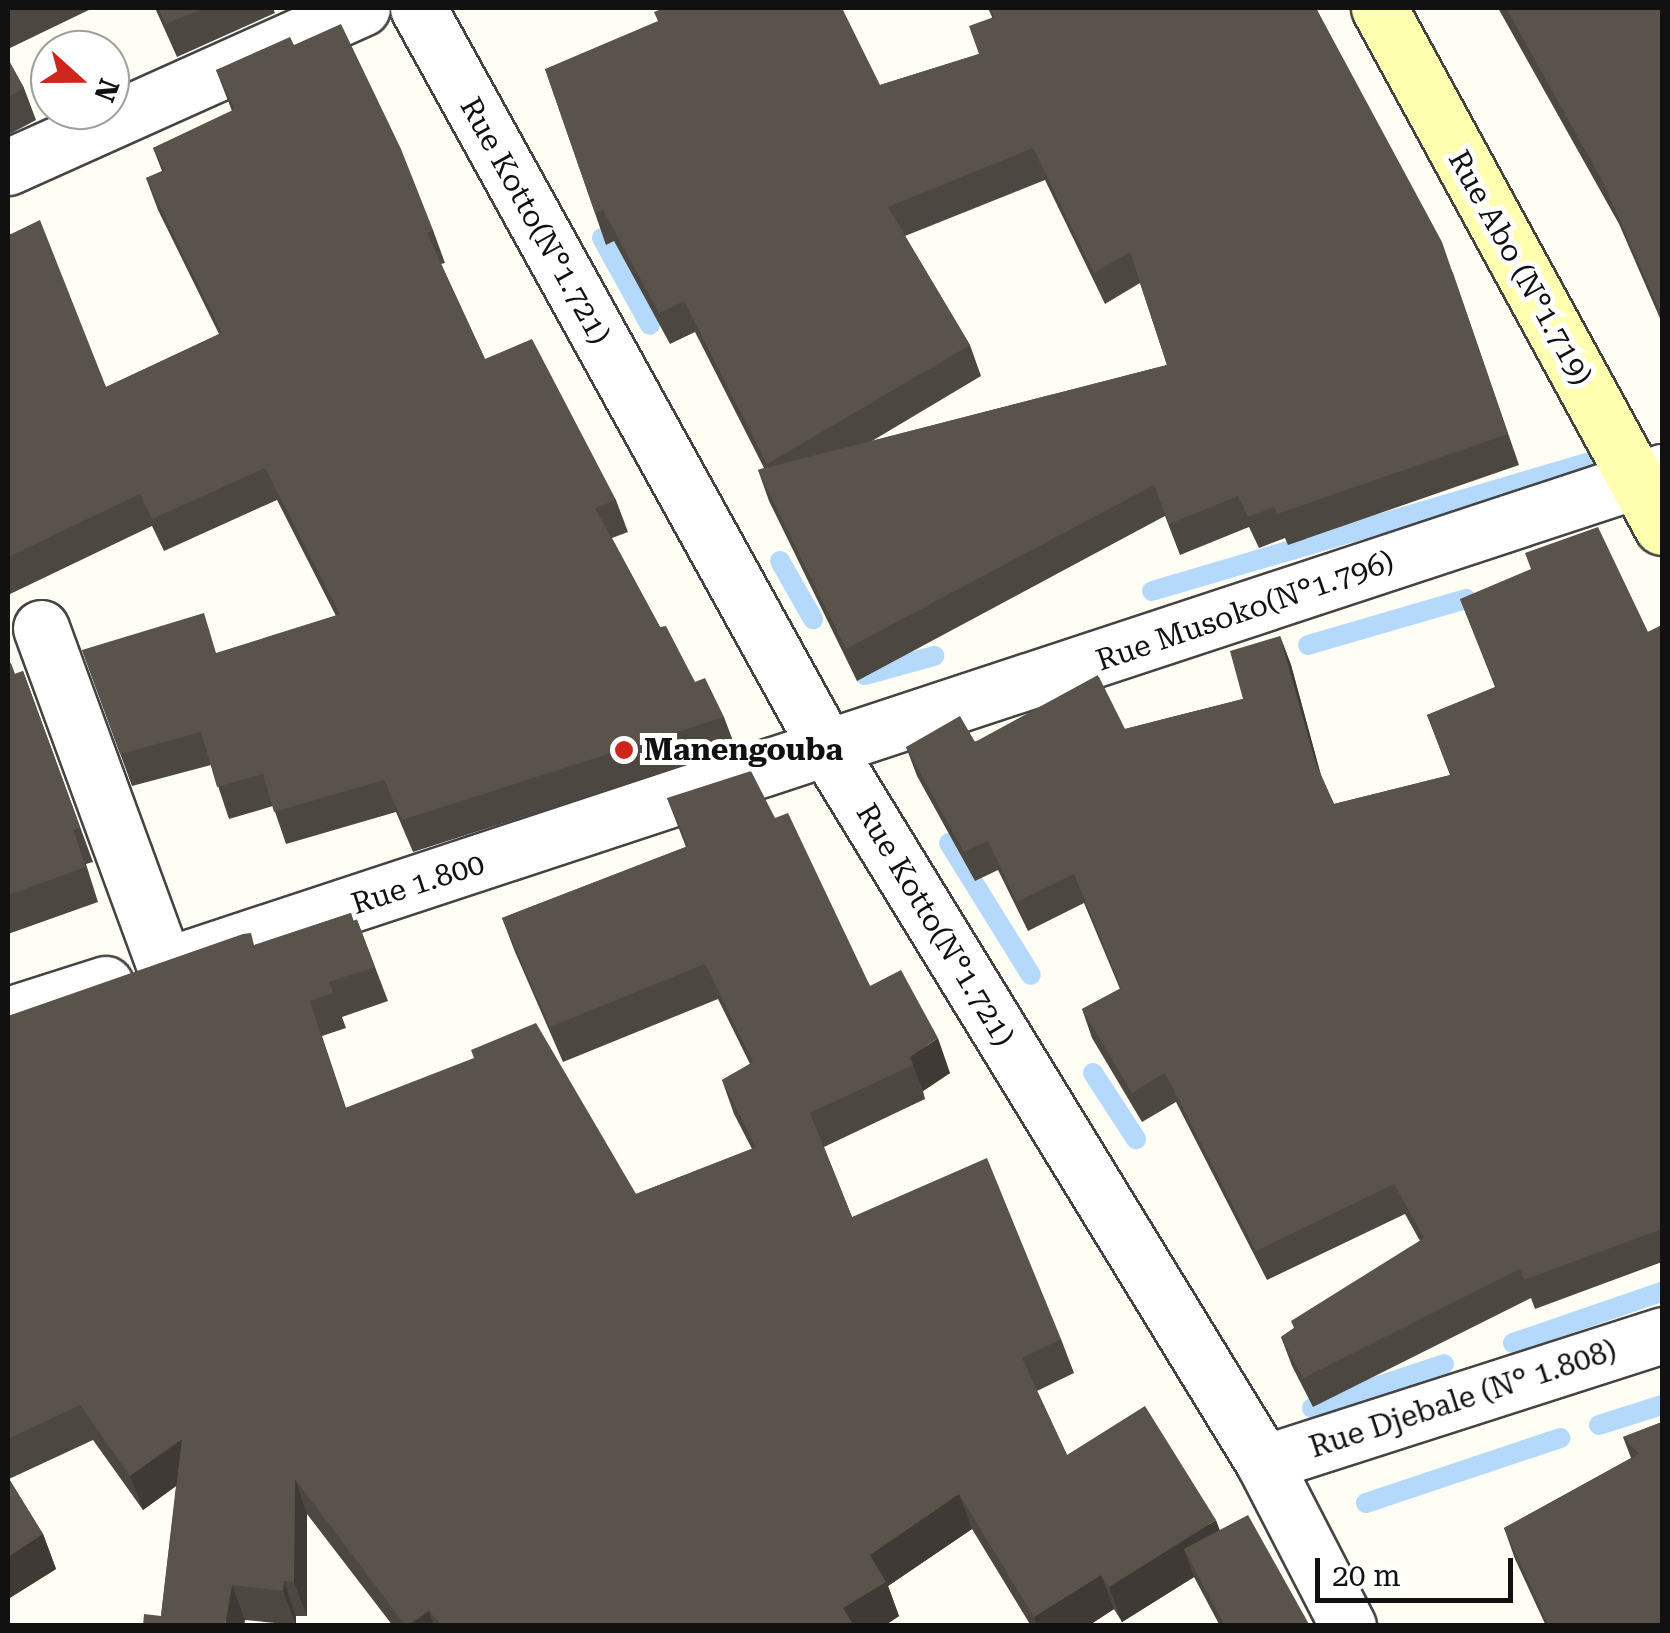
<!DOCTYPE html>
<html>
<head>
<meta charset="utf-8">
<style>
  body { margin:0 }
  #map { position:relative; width:1670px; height:1633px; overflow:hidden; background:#fffef4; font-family:"Roboto Serif",serif }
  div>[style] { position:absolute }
  .stream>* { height:20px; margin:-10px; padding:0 10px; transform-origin:10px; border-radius:10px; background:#b4d9fb }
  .roads { filter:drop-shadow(2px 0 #444) drop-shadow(-2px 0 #444) drop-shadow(0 2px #444) drop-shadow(0 -2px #444) }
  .street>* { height:55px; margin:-27.5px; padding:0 27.5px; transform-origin:27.5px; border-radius:27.5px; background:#fff }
  .secondary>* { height:55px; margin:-27.5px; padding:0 27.5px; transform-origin:27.5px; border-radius:27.5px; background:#ffffaf }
  .wall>* { inset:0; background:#4d4741 }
  .shaded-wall>* { inset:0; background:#3f3a35 }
  .building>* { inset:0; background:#5a534c }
  .dots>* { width:28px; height:28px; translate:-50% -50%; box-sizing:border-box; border:5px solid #fff; border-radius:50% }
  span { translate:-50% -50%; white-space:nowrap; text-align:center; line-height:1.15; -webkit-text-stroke:10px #fff; paint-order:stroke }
  .street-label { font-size:30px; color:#111 }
  .poi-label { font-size:30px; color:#111; font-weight:700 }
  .left { translate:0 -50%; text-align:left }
  .frame { position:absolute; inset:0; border:10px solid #111; pointer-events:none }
  .north { position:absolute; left:30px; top:30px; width:100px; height:100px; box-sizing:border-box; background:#fff; border:2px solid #a0a0a0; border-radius:50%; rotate:111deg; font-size:28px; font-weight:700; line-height:40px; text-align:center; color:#111 }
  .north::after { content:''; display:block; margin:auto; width:35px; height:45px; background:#cd271c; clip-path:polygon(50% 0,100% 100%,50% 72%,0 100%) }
  .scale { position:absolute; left:1315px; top:1558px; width:198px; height:45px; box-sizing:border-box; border:5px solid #111; border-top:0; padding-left:12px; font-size:30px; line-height:35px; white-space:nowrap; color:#111; -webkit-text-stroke:8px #fff; paint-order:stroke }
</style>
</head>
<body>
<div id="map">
  <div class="stream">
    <div style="left:602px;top:238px;width:99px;rotate:61.1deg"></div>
    <div style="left:780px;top:561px;width:67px;rotate:60.4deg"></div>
    <div style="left:1152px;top:591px;width:473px;rotate:-16.4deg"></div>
    <div style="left:1308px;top:645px;width:165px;rotate:-16.2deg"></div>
    <div style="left:865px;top:675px;width:72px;rotate:-15.4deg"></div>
    <div style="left:949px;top:843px;width:155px;rotate:58.2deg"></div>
    <div style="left:1093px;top:1073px;width:79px;rotate:56.9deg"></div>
    <div style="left:1513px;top:1343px;width:157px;rotate:-19deg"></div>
    <div style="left:1312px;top:1408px;width:139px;rotate:-18.4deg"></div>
    <div style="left:1599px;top:1425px;width:66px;rotate:-17.6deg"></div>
    <div style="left:1366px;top:1503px;width:205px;rotate:-18.5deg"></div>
  </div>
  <div class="roads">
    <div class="street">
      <div style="left:418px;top:8px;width:850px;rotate:61.08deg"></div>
      <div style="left:829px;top:752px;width:834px;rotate:58.54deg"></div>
      <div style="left:1264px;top:1463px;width:183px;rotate:62.7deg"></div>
      <div style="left:8px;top:167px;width:388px;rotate:-24.2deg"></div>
      <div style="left:41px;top:628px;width:359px;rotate:69.9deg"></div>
      <div style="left:182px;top:960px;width:1558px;rotate:-18.25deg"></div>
      <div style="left:8px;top:1015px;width:102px;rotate:-17.7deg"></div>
      <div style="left:1264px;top:1463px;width:418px;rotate:-17.8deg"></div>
    </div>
    <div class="secondary">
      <div style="left:1379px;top:8px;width:591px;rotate:61.4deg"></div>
    </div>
  </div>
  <div class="wall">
    <div style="clip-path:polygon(8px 8px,93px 8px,8px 49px)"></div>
    <div style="clip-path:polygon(155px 8px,273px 8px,275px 13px,177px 57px)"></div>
    <div style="clip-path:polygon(evenodd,988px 8px,1316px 8px,1453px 273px,1519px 465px,1288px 545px,1285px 538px,1259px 548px,1249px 527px,1180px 555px,1165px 516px,857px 681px,769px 501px,758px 470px,764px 468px,695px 332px,670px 344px,614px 241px,606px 245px,545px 69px,880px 85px,979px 54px,992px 17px,988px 8px,1045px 180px,1105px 304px,1140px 283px,1167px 365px,872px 441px,981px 376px,970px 345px,905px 236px,1045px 180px)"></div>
    <div style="clip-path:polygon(1498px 8px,1662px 8px,1662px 323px,1619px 224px)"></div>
    <div style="clip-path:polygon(294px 45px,433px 230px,445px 263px,441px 264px,485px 359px,616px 500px,628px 532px,612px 538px,660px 627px,695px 682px,724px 717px,736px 749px,413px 852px,396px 812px,286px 844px,273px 806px,229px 819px,211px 765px,132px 786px,82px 650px,218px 653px,336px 616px,277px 500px,164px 551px,152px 526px,8px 595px,8px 230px,106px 387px,219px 334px,158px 210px,146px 178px,162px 171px,153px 148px,232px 111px,216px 70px)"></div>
    <div style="clip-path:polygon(8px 59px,24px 88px,36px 120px,8px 135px)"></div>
    <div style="clip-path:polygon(1460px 599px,1648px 632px,1662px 625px,1662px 1262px,1535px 1309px,1531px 1298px,1313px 1407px,1292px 1366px,1281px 1337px,1420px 1241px,1405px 1214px,1267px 1280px,1176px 1102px,1142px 1122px,1092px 1038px,1082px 1009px,1120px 989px,1084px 903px,1028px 931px,998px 870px,975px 881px,917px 776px,906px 747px,1125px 729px,1243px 699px,1280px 636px,1291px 665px,1321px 776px,1334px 804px,1450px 775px,1427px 715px,1495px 687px)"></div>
    <div style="clip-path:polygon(8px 664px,15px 674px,23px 671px,93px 862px,86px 864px,98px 902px,8px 934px)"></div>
    <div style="clip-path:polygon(667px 798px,775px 818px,870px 986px,950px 1073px,923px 1091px,925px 1099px,824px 1147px,852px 1217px,1061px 1339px,1074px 1373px,1037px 1391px,1067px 1455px,1220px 1530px,1310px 1626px,1220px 1626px,1194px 1577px,1122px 1622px,1114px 1609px,1088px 1626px,1031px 1626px,972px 1529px,888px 1586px,899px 1616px,884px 1626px,393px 1626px,307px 1514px,307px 1616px,296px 1616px,296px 1625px,245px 1620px,161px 1616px,176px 1486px,143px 1510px,93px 1440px,9px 1479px,43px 1534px,56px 1569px,8px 1599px,8px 1016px,255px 945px,354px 912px,388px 1001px,342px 1017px,346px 1028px,322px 1036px,346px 1108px,636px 1194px,752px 1149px,734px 1114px,722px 1080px,750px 1064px,718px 999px,563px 1062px,515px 952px,502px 918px,686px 847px)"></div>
    <div style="clip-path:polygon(1662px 1422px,1662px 1626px,1546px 1626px,1515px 1559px,1504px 1528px,1631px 1458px,1623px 1437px)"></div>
  </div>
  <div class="shaded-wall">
    <div style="clip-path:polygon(1280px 636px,1291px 665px,1325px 790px,1315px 761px)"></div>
    <div style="clip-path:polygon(938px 1038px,950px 1073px,923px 1091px,910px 1057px)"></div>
    <div style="clip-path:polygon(182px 1439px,194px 1473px,143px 1510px,130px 1476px)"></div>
    <div style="clip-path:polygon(295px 1479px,307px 1514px,307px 1616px,294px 1582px)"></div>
    <div style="clip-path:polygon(959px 1494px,972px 1529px,888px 1586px,899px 1616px,884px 1626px,850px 1626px,843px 1608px,870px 1555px)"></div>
    <div style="clip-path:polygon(1216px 1520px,1229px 1555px,1184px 1549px,1194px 1577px,1122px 1622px,1109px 1587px)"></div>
    <div style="clip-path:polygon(43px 1534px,56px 1569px,8px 1599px,8px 1557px)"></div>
    <div style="clip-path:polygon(1101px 1575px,1114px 1609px,1088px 1626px,1037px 1626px,1034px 1617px)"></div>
    <div style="clip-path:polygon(284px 1581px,296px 1616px,296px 1625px,283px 1591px)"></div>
    <div style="clip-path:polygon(232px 1585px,245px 1620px,244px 1626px,225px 1626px)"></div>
    <div style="clip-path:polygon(429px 1611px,434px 1626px,409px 1626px)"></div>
  </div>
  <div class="building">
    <div style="clip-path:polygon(158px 8px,204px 8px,166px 24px)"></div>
    <div style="clip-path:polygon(664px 8px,842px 8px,880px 85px,979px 54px,969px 26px,994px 17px,990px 8px,1316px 8px,1442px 242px,1508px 434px,1277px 514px,1274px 507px,1248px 517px,1238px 496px,1169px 524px,1154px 485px,846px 649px,758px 470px,1167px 365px,1130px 252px,1094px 273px,1033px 148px,888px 207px,970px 345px,767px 464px,684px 301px,659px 313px,603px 210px,595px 213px,545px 69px,658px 21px,654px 12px)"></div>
    <div style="clip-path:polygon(1506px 8px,1662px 8px,1662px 316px,1604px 184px)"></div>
    <div style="clip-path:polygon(341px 24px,401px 149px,433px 230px,427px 233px,485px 359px,532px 339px,616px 500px,595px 508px,660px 627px,666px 626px,695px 682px,705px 678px,724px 717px,402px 820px,384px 780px,274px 812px,263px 774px,217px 787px,201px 732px,120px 754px,82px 650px,204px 613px,216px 653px,340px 614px,265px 468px,152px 519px,140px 494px,8px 557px,8px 230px,9px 235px,40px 220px,106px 387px,222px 333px,146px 178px,165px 170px,153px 148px,235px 109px,216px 70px,290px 37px,294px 45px)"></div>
    <div style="clip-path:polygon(8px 59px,24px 88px,8px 97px)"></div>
    <div style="clip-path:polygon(1598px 527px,1648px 632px,1662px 625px,1662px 1229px,1524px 1280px,1520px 1269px,1303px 1378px,1281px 1337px,1294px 1328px,1291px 1321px,1424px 1238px,1394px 1184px,1256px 1251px,1165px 1073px,1132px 1093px,1082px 1009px,1121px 988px,1074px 874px,1017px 902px,988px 841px,964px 852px,906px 747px,960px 716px,975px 742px,1098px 675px,1125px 729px,1243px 699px,1230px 651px,1280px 636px,1315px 761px,1334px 804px,1451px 775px,1427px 715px,1496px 687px,1460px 599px,1531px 569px,1525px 553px)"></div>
    <div style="clip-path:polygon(11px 663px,15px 674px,23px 671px,80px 827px,73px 830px,86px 867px,8px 895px,8px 664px)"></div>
    <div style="clip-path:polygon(751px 771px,775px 818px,788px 813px,870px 986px,901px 970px,938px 1038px,910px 1057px,913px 1065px,810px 1113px,852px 1217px,987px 1158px,1061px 1339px,1022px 1358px,1067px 1455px,1145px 1406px,1216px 1520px,1109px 1587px,1101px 1575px,1034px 1617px,959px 1494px,870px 1555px,886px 1582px,843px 1608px,854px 1626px,442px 1626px,429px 1611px,406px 1626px,295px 1479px,294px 1582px,284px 1581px,283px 1591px,232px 1585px,225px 1626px,143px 1626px,144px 1614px,161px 1616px,182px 1439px,130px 1476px,80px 1405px,8px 1439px,8px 1016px,243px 934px,251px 933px,254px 945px,354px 912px,375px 967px,329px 982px,333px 993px,310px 1001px,345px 1108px,474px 1058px,471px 1050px,536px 1023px,636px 1194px,756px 1147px,722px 1080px,753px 1062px,705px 964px,550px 1027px,502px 918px,688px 846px,667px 798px)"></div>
    <div style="clip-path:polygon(1662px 1422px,1662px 1626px,1549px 1626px,1504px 1528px,1639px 1454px,1623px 1437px)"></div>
    <div style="clip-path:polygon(8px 1477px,43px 1534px,8px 1557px)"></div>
    <div style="clip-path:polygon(1248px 1515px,1310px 1626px,1225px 1626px,1184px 1549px)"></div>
  </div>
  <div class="dots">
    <div style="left:624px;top:750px;background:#cd271c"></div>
  </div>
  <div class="street-label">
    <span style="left:535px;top:221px;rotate:61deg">Rue Kotto(N°1.721)</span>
    <span style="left:1520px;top:268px;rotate:61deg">Rue Abo (N°1.719)</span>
    <span style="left:1245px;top:611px;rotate:-19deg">Rue Musoko(N°1.796)</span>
    <span style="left:418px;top:884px;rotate:-18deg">Rue 1.800</span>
    <span style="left:935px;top:925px;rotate:59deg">Rue Kotto(N°1.721)</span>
    <span style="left:1463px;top:1399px;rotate:-18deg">Rue Djebale (N° 1.808)</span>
  </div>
  <div class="poi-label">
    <span class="left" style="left:644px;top:750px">Manengouba</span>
  </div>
  <div class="frame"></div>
  <div class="north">N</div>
  <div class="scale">20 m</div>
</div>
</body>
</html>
